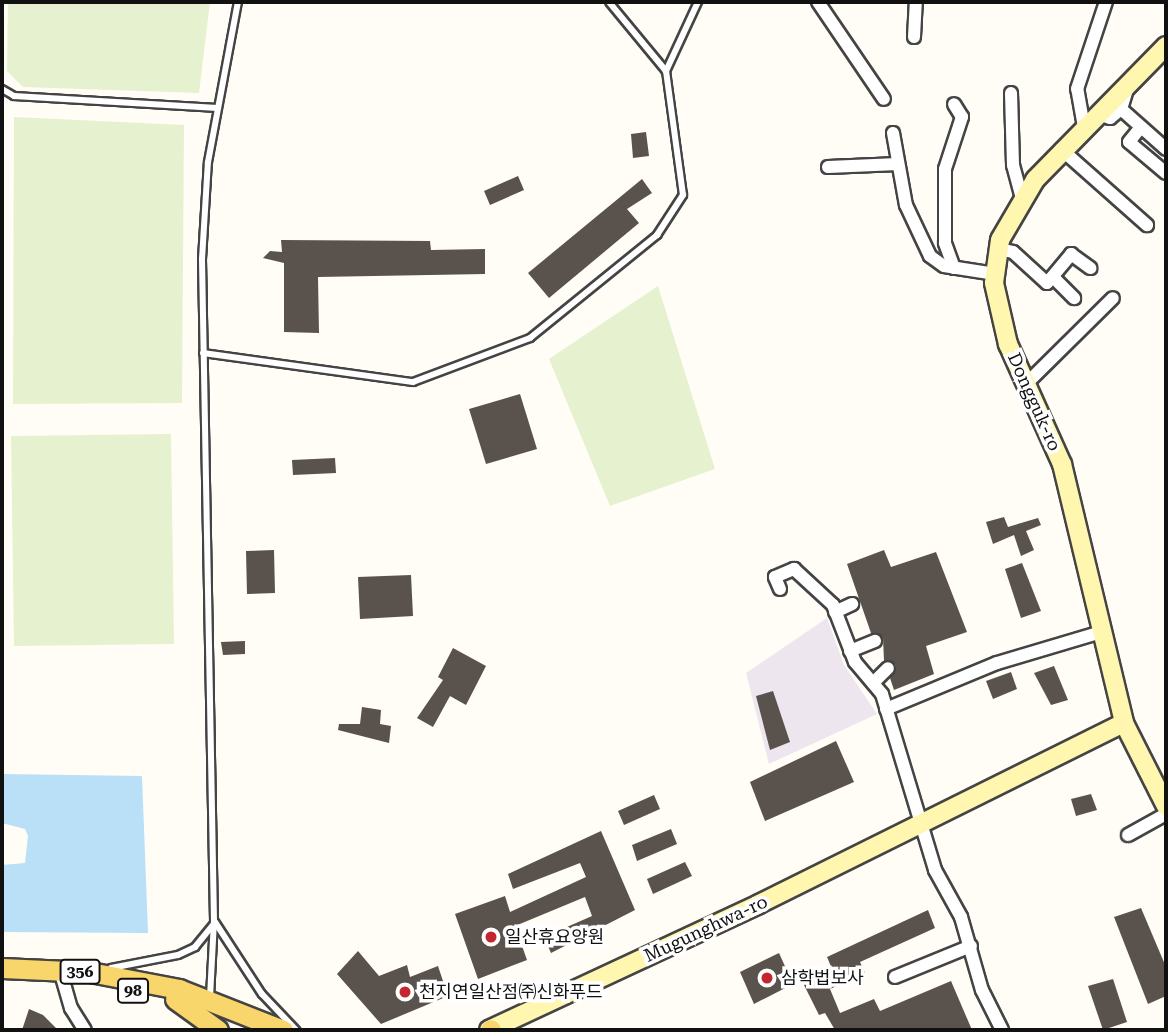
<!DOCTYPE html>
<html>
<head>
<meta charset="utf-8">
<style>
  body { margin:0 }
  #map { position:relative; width:1168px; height:1032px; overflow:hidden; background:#fffdf5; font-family:"Roboto Serif","Noto Sans KR",serif }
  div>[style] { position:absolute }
  .industrial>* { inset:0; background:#eee6ef }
  .pitch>* { inset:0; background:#e6f2cf }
  .water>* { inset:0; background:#b9e0f7 }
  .building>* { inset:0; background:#5a524d }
  .roads { filter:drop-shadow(2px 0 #444) drop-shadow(-2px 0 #444) drop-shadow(0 2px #444) drop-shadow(0 -2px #444) }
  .lane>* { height:6px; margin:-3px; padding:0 3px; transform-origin:3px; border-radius:3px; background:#fff }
  .street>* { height:12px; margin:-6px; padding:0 6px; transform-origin:6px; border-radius:6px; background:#fff }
  .secondary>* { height:18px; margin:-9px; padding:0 9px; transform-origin:9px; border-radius:9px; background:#fff6b0 }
  .primary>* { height:19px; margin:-9.5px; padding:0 9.5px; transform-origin:9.5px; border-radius:9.5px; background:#f9d66b }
  .dots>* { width:19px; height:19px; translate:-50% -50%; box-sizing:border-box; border:4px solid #fff; border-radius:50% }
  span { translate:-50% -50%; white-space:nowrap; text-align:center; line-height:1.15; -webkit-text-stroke:7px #fff; paint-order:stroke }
  .shield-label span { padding:2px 5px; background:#fff; border:2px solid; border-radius:5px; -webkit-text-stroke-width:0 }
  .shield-label { font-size:16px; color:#111; font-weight:700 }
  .street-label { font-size:18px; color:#111 }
  .poi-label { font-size:18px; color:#111 }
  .left { translate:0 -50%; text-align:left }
  .frame { position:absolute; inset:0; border:4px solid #111; pointer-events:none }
</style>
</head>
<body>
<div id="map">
  <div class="industrial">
    <div style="clip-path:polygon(827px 618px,844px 665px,877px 714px,769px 764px,746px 673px)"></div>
  </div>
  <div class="pitch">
    <div style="clip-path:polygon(8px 2px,210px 2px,199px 93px,23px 87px,7px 71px)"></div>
    <div style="clip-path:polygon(14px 117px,184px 125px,182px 403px,13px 404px)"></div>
    <div style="clip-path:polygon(658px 286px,715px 469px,610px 506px,549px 359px)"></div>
    <div style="clip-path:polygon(171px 434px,174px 644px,14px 646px,11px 436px)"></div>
  </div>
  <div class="water">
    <div style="clip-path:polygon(2px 774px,142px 776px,148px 933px,2px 932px,2px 865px,25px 863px,28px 836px,25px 829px,2px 823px)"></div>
  </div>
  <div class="building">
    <div style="clip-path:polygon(646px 132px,649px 156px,633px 158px,631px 134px)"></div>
    <div style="clip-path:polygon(518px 176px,524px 190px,490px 205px,484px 191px)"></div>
    <div style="clip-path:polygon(642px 179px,652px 193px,627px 209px,639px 223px,549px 298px,528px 273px)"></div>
    <div style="clip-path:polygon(281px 240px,430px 241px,431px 250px,485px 249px,485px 274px,318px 277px,319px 333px,284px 332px,284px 263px,263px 258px,270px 251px,282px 252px)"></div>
    <div style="clip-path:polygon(520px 394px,537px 449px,486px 464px,469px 409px)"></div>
    <div style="clip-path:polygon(335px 458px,336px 473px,293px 475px,292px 460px)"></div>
    <div style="clip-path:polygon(1004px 517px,1008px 527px,1038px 518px,1041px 525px,1026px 531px,1034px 550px,1021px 556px,1014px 535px,993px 544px,986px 522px)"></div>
    <div style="clip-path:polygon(274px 550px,275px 593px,247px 594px,246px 551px)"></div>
    <div style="clip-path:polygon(884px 550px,891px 567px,936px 552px,967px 632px,926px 646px,934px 674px,894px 690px,890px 678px,896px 665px,884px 661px,883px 638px,871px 633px,847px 564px)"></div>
    <div style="clip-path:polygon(1022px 563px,1041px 611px,1021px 618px,1005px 569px)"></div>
    <div style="clip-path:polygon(411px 575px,413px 616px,360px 619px,358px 577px)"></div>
    <div style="clip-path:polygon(245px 641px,245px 654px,223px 655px,221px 642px)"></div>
    <div style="clip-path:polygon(453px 648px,486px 666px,466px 705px,450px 696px,433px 727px,417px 718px,443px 680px,438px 677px)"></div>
    <div style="clip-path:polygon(1054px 666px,1068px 700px,1051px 705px,1034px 673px)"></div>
    <div style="clip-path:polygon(1011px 672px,1017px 689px,993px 699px,986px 681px)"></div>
    <div style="clip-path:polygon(773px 691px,790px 742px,770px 750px,756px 696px)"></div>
    <div style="clip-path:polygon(362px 707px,381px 710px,380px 724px,391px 726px,389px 743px,338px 730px,339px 724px,360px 724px)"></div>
    <div style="clip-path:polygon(836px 741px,854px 782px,765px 821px,750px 782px)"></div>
    <div style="clip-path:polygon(1091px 794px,1097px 810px,1076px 816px,1071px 799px)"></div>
    <div style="clip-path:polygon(654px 795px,660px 809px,624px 825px,618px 811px)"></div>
    <div style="clip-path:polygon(671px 829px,677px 844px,637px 861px,632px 845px)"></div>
    <div style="clip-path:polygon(601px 831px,635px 910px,551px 953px,544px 937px,592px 916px,585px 897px,515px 926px,527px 960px,478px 979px,455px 914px,505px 896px,510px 912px,586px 877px,580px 863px,513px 889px,508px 874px)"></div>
    <div style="clip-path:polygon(685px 862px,692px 876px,653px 894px,647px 879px)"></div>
    <div style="clip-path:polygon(1141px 908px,1166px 967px,1166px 996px,1148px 1004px,1114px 917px)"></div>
    <div style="clip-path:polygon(928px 910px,935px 928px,860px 962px,865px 973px,830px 989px,840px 1013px,874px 999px,880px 1011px,951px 981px,972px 1030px,835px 1030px,825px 1013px,819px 1015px,802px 981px,832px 969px,827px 957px)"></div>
    <div style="clip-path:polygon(358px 951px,379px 976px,407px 965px,410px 977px,438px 966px,448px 996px,381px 1024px,337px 974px)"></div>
    <div style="clip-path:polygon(779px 953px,793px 984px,754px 1004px,740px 972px)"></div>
    <div style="clip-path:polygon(1113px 979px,1127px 1022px,1103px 1030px,1088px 986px)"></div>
    <div style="clip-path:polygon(29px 1009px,43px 1015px,58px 1030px,22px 1030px)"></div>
  </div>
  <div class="roads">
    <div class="lane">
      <div style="left:666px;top:71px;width:76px;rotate:-65.1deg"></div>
      <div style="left:2px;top:89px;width:14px;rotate:30deg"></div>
      <div style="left:14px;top:96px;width:204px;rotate:3.4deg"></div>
      <div style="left:203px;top:353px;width:212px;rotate:7.9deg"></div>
      <div style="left:413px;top:382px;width:125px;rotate:-20.6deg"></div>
      <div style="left:530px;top:338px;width:164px;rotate:-39deg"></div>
      <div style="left:657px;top:235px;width:48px;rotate:-57deg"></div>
      <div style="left:683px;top:195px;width:125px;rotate:-97.8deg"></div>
      <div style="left:666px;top:71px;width:89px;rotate:-129.6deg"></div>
      <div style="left:215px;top:922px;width:86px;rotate:56.9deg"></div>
      <div style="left:262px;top:994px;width:50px;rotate:46.6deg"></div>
      <div style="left:111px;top:968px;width:68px;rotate:-11deg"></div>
      <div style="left:178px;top:955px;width:19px;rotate:-25deg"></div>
      <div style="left:195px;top:947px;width:27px;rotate:-51deg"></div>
      <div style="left:210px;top:997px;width:76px;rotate:-87deg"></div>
      <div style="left:214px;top:921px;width:662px;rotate:-91.04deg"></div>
      <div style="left:202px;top:259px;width:97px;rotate:-86.5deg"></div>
      <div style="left:208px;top:162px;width:163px;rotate:-79.4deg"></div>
    </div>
    <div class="street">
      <div style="left:818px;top:2px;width:117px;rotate:55.8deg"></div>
      <div style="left:914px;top:37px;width:35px;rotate:-87deg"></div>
      <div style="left:1011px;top:93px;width:72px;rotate:88.4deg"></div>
      <div style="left:1013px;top:165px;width:35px;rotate:75deg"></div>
      <div style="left:1121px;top:109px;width:60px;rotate:41.6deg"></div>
      <div style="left:1098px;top:114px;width:13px;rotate:18deg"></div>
      <div style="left:1110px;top:118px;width:14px;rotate:-39deg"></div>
      <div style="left:1121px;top:109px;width:21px;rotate:-73deg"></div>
      <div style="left:1084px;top:127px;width:39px;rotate:-100deg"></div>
      <div style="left:1077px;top:89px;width:92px;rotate:-71.6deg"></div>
      <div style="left:1141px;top:127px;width:19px;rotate:129deg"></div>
      <div style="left:1129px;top:142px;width:48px;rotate:40deg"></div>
      <div style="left:893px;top:133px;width:73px;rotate:79.8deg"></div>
      <div style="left:906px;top:205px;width:56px;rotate:64.8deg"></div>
      <div style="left:930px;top:256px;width:17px;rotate:36deg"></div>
      <div style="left:944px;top:266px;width:52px;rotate:8.9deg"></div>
      <div style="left:1061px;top:149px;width:115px;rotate:41.5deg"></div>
      <div style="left:828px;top:167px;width:70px;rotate:-2.5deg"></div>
      <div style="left:998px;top:249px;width:15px;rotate:11deg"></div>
      <div style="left:1013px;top:252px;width:46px;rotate:42.4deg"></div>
      <div style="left:1047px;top:283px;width:38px;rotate:-50deg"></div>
      <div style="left:1071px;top:254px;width:24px;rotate:36deg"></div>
      <div style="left:954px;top:268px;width:27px;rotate:-110deg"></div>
      <div style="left:945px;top:243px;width:74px;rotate:-90deg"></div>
      <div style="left:945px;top:169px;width:55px;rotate:-71.9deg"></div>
      <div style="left:962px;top:117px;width:15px;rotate:-122deg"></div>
      <div style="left:1053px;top:277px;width:30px;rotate:45deg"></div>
      <div style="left:1026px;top:384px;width:122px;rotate:-44.7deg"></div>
      <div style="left:780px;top:589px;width:13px;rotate:-113deg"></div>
      <div style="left:775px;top:577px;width:21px;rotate:-23deg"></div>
      <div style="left:794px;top:569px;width:53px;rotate:42.7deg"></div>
      <div style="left:833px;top:605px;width:61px;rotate:68.9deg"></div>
      <div style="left:855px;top:662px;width:42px;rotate:49.8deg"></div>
      <div style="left:882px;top:694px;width:184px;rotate:73.2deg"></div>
      <div style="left:935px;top:870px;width:54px;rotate:61deg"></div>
      <div style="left:961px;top:917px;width:76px;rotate:74deg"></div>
      <div style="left:982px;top:990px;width:45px;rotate:63.4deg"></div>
      <div style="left:835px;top:612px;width:19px;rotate:-25deg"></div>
      <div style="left:850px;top:651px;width:27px;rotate:-22deg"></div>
      <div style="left:873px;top:683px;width:21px;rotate:-45deg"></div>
      <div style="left:886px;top:709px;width:120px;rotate:-22.5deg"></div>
      <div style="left:997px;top:663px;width:109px;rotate:-16.6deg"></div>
      <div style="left:1128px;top:835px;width:43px;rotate:-28.9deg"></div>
      <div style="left:60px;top:970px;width:40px;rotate:74deg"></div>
      <div style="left:71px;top:1008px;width:26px;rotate:58deg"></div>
      <div style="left:895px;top:977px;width:82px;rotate:-22.2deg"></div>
    </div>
    <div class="secondary">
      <div style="left:1166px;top:46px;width:187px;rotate:134.4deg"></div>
      <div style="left:1035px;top:180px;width:69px;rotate:120.3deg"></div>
      <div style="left:1000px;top:240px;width:43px;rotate:97.9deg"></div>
      <div style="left:994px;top:283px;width:63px;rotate:77.1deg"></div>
      <div style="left:1008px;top:344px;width:132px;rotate:65.8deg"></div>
      <div style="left:1062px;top:464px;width:266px;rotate:76.5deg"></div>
      <div style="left:1124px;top:723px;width:93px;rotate:63.2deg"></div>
      <div style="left:489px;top:1030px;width:298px;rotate:-25deg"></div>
      <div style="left:759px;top:904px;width:407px;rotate:-26.4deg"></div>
    </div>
    <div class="primary">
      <div style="left:2px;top:968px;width:88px;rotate:2.6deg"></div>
      <div style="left:90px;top:972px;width:91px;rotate:10.8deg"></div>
      <div style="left:179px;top:989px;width:112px;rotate:21.5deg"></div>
      <div style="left:175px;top:999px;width:53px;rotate:35.8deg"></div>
      <div style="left:490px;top:1030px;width:1px;rotate:-45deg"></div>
    </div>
  </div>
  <div class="dots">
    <div style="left:491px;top:937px;background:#c4262e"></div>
    <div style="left:767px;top:978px;background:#c4262e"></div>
    <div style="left:405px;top:992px;background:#c4262e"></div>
  </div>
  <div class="shield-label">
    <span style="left:80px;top:972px">356</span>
    <span style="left:133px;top:991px">98</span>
  </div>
  <div class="street-label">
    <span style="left:1034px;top:402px;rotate:66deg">Dongguk-ro</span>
    <span style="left:706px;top:929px;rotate:-25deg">Mugunghwa-ro</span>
  </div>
  <div class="poi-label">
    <span class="left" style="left:505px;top:937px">일산휴요양원</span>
    <span class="left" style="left:781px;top:978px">삼학법보사</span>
    <span class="left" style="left:419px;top:992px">천지연일산점㈜신화푸드</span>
  </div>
  <div class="frame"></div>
</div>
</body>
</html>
